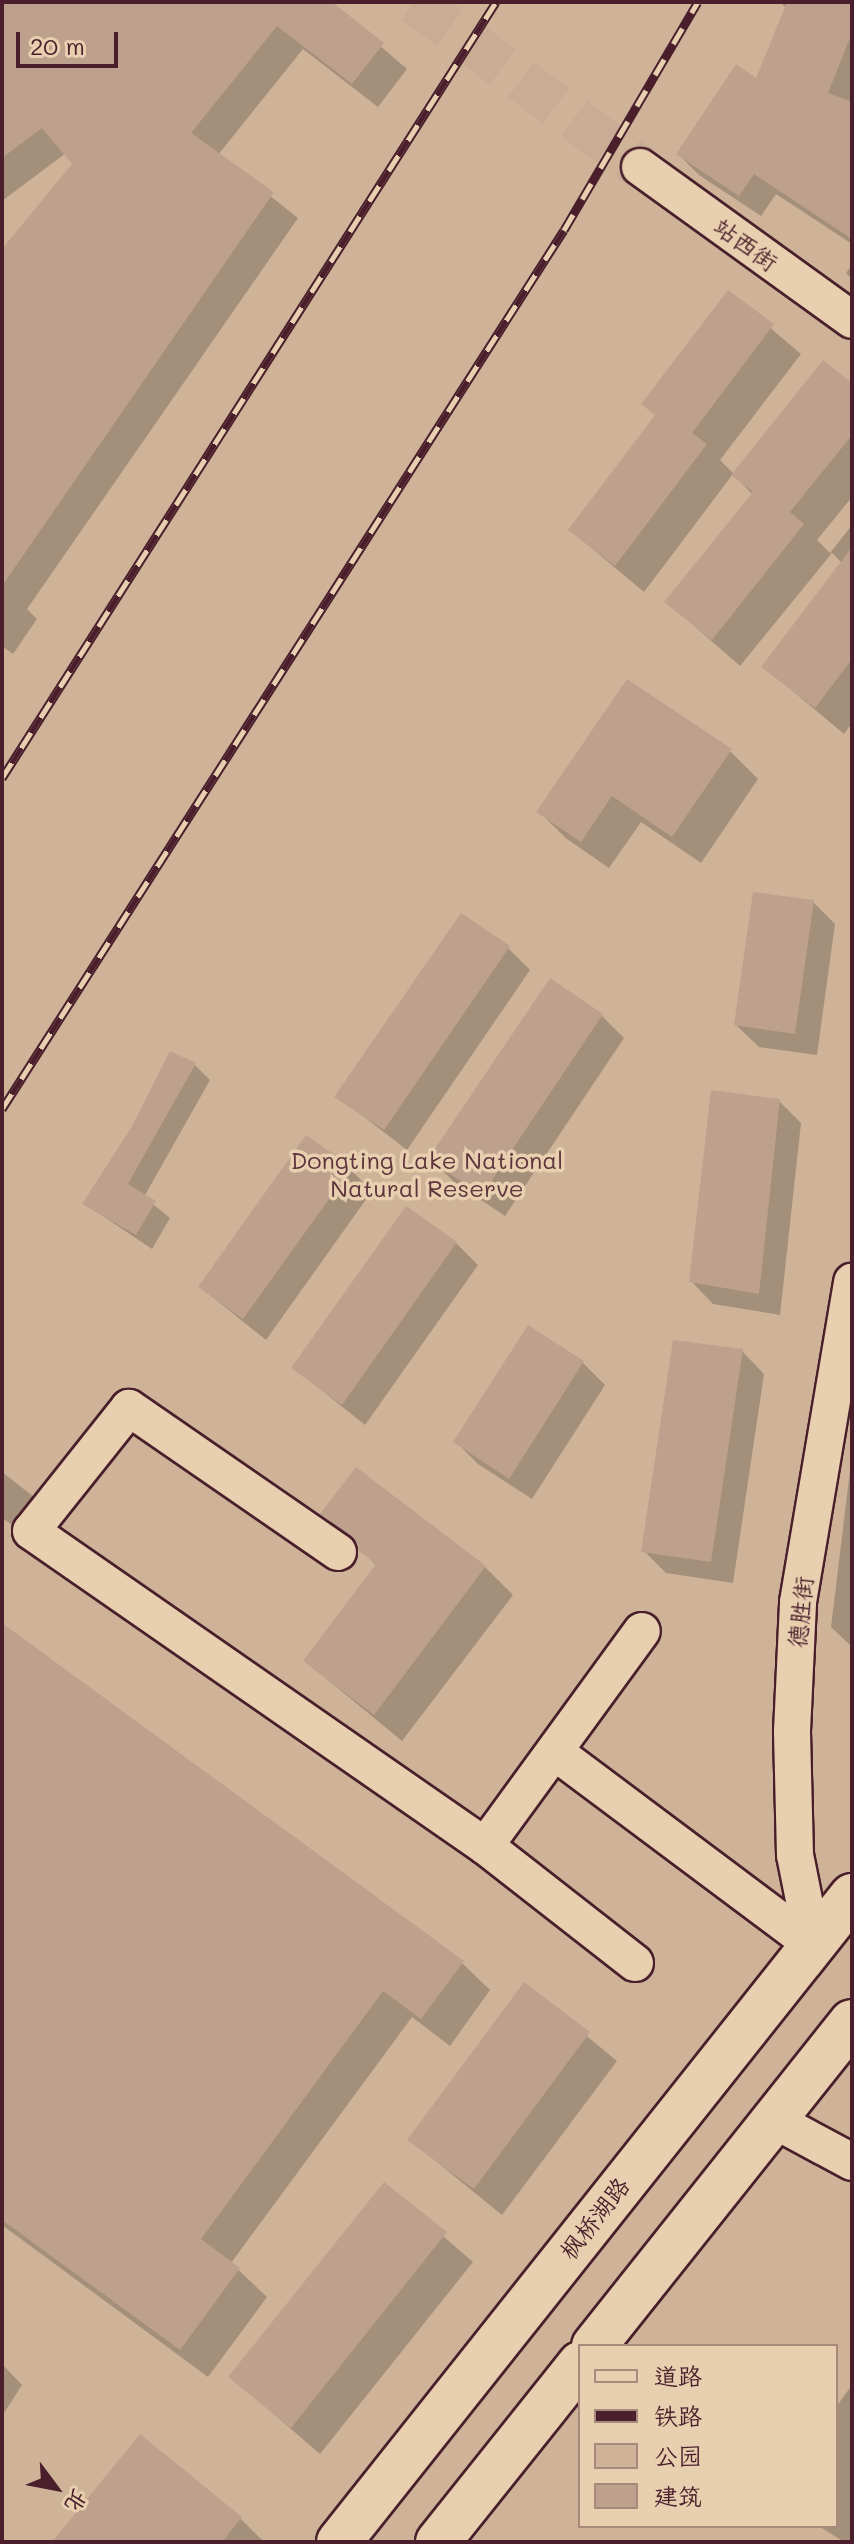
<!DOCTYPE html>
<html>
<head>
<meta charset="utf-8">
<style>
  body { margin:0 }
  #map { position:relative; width:854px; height:2544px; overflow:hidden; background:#e7cfaf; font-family:Mali,"LXGW WenKai TC",sans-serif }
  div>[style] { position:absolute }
  .green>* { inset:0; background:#ceb399 }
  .shadow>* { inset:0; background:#0003 }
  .building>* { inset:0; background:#bea18d }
  .secondary-tunnel>* { height:44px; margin-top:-22px; transform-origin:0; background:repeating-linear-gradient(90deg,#c8ac95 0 44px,transparent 0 66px) }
  .roads { filter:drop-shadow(2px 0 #4a1f2b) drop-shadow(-2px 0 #4a1f2b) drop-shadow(0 2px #4a1f2b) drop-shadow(0 -2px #4a1f2b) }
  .street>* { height:36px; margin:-18px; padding:0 18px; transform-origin:18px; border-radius:18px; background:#e7cfaf }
  .primary>* { height:44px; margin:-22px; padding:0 22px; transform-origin:22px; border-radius:22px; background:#e7cfaf }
  .rail>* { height:9px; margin-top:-4.5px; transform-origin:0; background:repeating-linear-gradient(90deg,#e7cfaf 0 18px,#4a1f2b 0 36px); box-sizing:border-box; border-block:2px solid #4a1f2b }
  span { translate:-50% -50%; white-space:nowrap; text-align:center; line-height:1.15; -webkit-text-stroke:7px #e7cfaf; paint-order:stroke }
  .street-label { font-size:24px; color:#4a1f2b }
  .park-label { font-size:24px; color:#5e353c }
  .frame { position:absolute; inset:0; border:4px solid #4a1f2b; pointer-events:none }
  .legend { position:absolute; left:578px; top:2344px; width:260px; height:184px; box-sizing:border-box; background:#e7cfaf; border:2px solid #a8897a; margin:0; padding:10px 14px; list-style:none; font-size:24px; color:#4a1f2b }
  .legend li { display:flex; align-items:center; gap:16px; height:40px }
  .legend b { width:40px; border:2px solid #a8897a }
  .north { position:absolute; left:16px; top:2448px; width:80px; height:80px; -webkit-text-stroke:6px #e7cfaf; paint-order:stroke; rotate:122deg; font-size:22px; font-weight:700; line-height:32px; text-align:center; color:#4a1f2b }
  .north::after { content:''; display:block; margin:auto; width:28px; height:36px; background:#4a1f2b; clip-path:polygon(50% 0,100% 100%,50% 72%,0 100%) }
  .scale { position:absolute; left:16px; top:32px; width:102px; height:36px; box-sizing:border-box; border:4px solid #4a1f2b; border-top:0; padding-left:10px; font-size:24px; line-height:28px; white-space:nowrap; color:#4a1f2b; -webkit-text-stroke:6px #e7cfaf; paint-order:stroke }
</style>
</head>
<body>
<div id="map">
  <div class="green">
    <div style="clip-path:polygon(evenodd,2px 2px,852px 2px,852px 2542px,2px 2542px,2px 2px,580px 2346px,836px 2346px,836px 2526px,580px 2526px,580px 2346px)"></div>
  </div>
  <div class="shadow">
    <div style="clip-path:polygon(2px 2px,329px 2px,407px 69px,378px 107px,303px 49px,218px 155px,298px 218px,27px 609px,37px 619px,13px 654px,2px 646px,2px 252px,74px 164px,66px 153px,2px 201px)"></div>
    <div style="clip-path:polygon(780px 2px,852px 2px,852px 244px,776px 194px,761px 216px,699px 175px,678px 154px,757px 81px,787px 9px)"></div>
    <div style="clip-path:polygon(852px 265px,852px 279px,846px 273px)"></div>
    <div style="clip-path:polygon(729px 293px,801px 354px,720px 460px,734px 474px,852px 386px,852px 497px,817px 540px,830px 553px,852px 525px,852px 723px,844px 734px,764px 667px,842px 563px,832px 553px,740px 666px,667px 602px,753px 495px,733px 474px,644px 592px,570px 530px,656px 416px,644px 404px)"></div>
    <div style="clip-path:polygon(730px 751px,758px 779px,701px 863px,641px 822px,609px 868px,567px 839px,539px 812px)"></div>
    <div style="clip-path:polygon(813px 902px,835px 924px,817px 1055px,759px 1047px,736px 1025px)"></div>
    <div style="clip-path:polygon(508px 948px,530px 970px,407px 1150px,337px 1096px)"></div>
    <div style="clip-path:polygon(602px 1016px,624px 1038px,505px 1216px,453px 1181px,431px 1159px)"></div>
    <div style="clip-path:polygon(195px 1065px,210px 1080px,144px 1197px,170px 1218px,152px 1249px,85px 1204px)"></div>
    <div style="clip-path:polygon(779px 1101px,801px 1123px,780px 1315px,713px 1304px,691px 1281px)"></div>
    <div style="clip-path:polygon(350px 1169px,372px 1191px,266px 1340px,200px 1287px)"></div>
    <div style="clip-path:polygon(456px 1243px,478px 1265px,365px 1425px,294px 1368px)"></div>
    <div style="clip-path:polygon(529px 1328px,583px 1363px,605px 1385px,532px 1499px,478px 1464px,456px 1442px)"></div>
    <div style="clip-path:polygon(742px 1351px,764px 1374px,733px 1583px,666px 1573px,644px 1551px)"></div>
    <div style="clip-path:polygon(852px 1454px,852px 1647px,831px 1627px)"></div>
    <div style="clip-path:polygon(356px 1470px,485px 1567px,513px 1595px,402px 1741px,305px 1661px,377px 1566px,323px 1514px)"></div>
    <div style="clip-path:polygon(2px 1472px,43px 1504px,24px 1533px,2px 1518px)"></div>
    <div style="clip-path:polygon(2px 1625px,462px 1963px,490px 1990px,450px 2046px,412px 2017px,231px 2263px,267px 2297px,208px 2377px,2px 2225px)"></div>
    <div style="clip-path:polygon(525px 1985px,617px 2061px,502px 2215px,410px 2140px)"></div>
    <div style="clip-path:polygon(384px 2185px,473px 2262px,320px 2454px,231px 2377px)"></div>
    <div style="clip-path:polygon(2px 2364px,22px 2385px,2px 2416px)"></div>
    <div style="clip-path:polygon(852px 2385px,852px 2542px,844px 2542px,819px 2526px,836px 2526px,836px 2407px)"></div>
    <div style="clip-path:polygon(241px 2519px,264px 2542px,54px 2542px)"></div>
  </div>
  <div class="building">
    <div style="clip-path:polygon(2px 2px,332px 2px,384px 43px,352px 84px,277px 26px,191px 133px,274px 192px,2px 586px,2px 249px,72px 164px,42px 128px,2px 158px)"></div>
    <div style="clip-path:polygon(787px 2px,852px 2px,852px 33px,828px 93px,852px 102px,852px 239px,754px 174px,739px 196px,676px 154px,736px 64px,756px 78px)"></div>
    <div style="clip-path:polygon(728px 290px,774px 324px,692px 433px,707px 444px,615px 566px,568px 530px,655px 415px,641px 404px)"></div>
    <div style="clip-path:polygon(823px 360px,852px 383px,852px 435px,790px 512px,804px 524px,712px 640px,664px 602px,753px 492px,731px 475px)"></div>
    <div style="clip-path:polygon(852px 547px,852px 659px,815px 708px,761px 667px)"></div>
    <div style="clip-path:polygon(627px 679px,732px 749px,672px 837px,612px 796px,581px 842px,536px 812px)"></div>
    <div style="clip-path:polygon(753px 892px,814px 900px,795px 1034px,734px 1025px)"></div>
    <div style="clip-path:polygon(461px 913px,510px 946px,384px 1130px,334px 1097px)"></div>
    <div style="clip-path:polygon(550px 978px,603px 1014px,482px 1195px,428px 1159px)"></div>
    <div style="clip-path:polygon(170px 1051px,196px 1063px,128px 1184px,156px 1201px,136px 1235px,82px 1204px,131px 1128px)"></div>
    <div style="clip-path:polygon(711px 1090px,780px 1099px,759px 1294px,689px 1282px)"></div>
    <div style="clip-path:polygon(306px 1135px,352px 1167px,243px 1319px,198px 1287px)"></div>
    <div style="clip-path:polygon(406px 1206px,457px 1242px,342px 1405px,291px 1368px)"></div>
    <div style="clip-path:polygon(528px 1325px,584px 1361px,509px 1479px,453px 1442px)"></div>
    <div style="clip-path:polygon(673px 1340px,743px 1349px,711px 1562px,641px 1552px)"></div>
    <div style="clip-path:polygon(356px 1467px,486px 1566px,374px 1715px,303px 1661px,376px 1564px,359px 1551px,350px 1535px,320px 1514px)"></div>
    <div style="clip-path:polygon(2px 1623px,464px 1961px,421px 2019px,383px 1991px,201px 2239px,240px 2268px,180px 2350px,2px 2220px)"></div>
    <div style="clip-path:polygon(524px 1982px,590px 2032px,474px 2189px,407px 2140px)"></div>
    <div style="clip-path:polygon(384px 2182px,447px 2232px,291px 2428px,228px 2377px)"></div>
    <div style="clip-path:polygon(140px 2434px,242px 2517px,222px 2542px,52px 2542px)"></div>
  </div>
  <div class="secondary-tunnel">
    <div style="left:414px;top:2px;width:280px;rotate:36.1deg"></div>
  </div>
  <div class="roads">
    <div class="street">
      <div style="left:640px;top:167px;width:261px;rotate:35.8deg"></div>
      <div style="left:338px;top:1552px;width:254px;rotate:-145.4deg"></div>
      <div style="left:129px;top:1408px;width:157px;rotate:128.5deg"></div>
      <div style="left:31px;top:1531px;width:553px;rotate:34.75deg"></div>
      <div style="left:555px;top:1752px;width:322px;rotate:36.8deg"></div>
      <div style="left:813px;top:1945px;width:92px;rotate:-101.3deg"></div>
      <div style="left:795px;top:1855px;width:124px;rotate:-91.4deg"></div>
      <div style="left:792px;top:1731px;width:129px;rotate:-87.3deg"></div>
      <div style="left:798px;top:1602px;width:325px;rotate:-80.4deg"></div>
      <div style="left:635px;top:1963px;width:190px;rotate:-142deg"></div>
      <div style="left:485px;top:1846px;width:266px;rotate:-53.9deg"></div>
      <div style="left:774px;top:2120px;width:89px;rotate:28.3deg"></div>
    </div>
    <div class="primary">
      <div style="left:594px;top:2346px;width:414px;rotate:-51.5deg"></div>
      <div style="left:339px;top:2542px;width:825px;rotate:-51.55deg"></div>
      <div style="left:438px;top:2542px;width:228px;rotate:-51.4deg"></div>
    </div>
  </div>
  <div class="rail">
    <div style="left:2px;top:778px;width:920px;rotate:-57.52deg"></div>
    <div style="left:2px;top:1109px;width:1043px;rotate:-57.41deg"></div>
    <div style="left:564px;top:230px;width:264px;rotate:-59.6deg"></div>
  </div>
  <div class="street-label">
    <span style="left:746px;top:244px;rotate:36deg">站西街</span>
    <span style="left:800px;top:1612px;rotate:-84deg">德胜街</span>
    <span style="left:594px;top:2218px;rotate:-52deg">枫桥湖路</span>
  </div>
  <div class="park-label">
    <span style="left:427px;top:1174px">Dongting Lake National<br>Natural Reserve</span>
  </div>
  <div class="frame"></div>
  <ul class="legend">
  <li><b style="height:10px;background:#e7cfaf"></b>道路</li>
  <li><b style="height:10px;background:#4a1f2b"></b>铁路</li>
  <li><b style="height:22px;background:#ceb399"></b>公园</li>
  <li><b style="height:22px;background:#bea18d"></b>建筑</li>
  </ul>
  <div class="north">北</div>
  <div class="scale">20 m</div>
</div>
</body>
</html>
